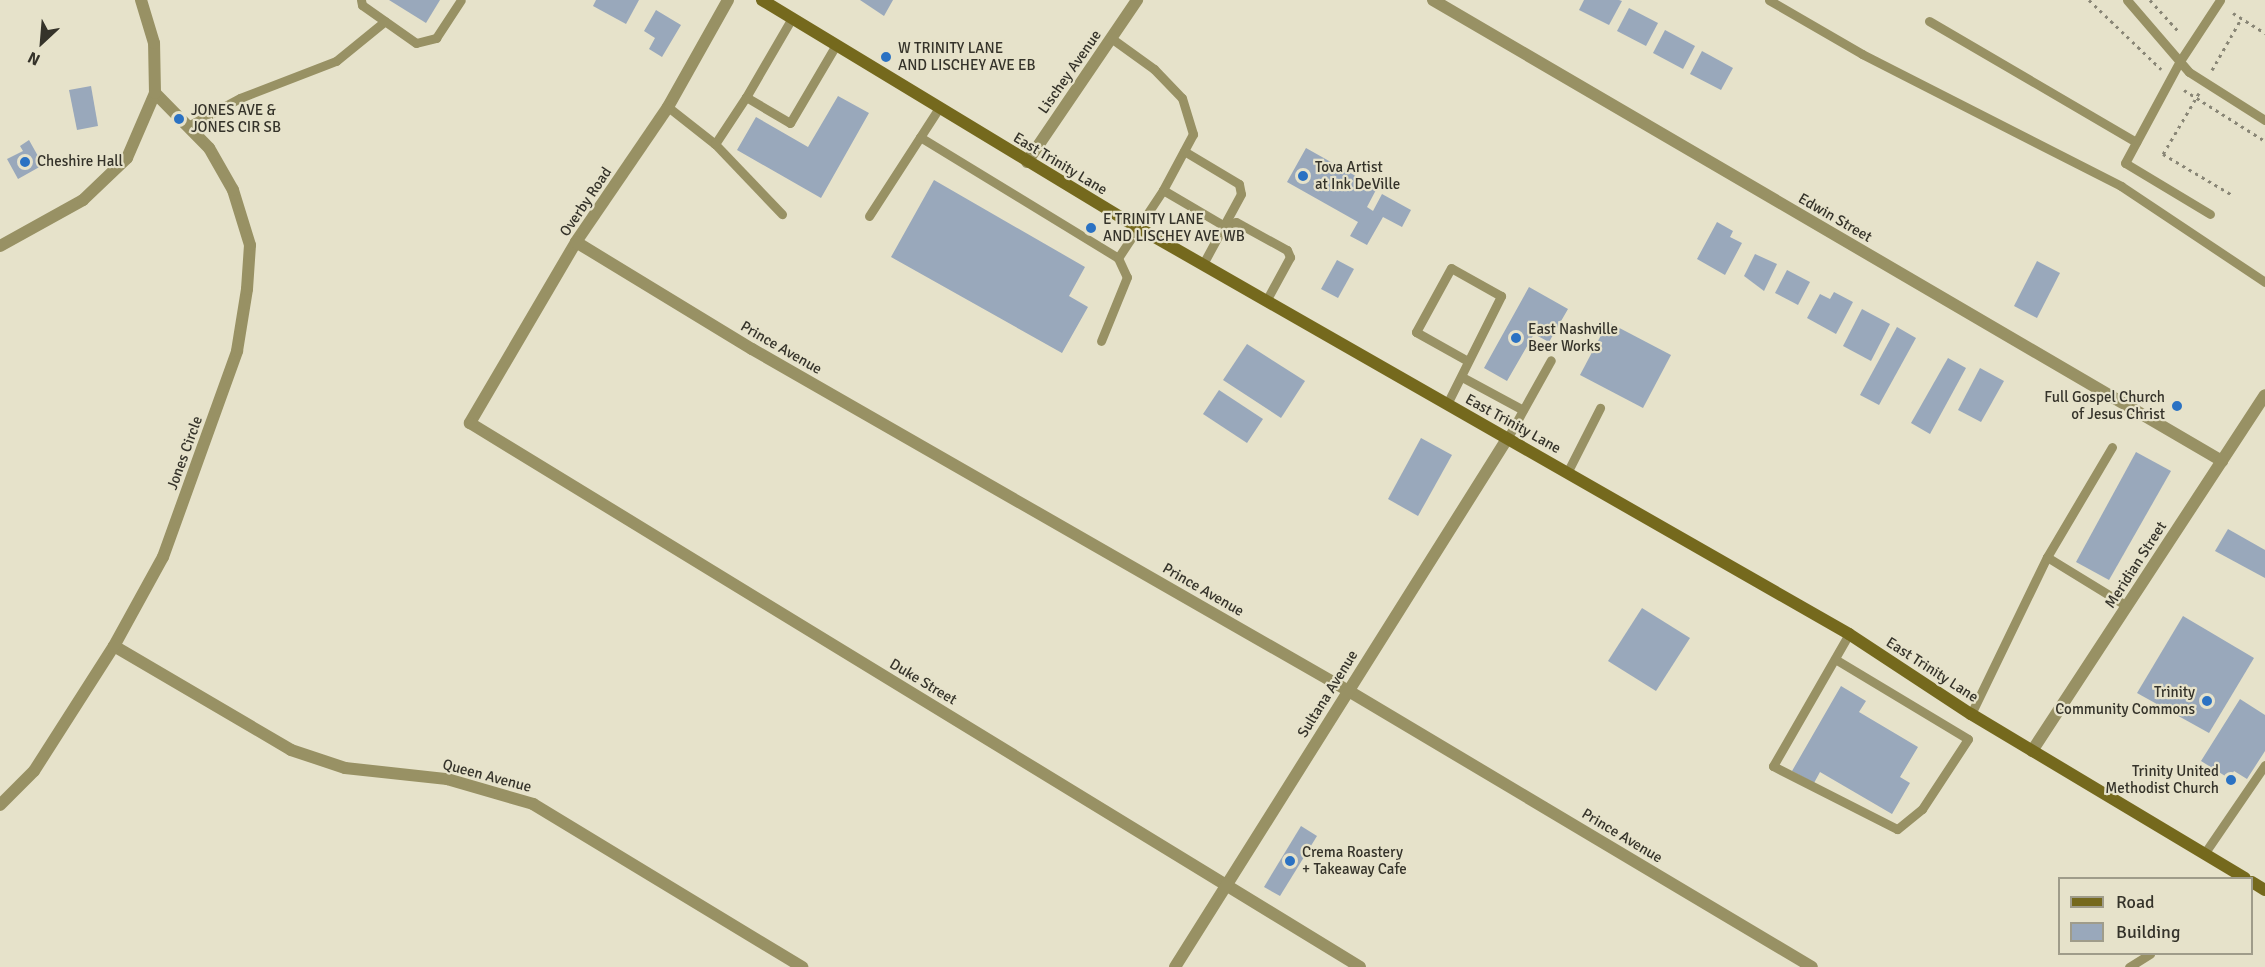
<!DOCTYPE html>
<html>
<head>
<meta charset="utf-8">
<style>
  body { margin:0 }
  #map { position:relative; width:2265px; height:967px; overflow:hidden; background:#e6e2ca; font-family:Signika,sans-serif }
  div>[style] { position:absolute }
  .building>* { inset:0; background:#99a8bb }
  .path>* { height:3px; margin-top:-1.5px; transform-origin:0; background:repeating-linear-gradient(90deg,#898676 0 3px,transparent 0 7.5px) }
  .service>* { height:9px; margin:-4.5px; padding:0 4.5px; transform-origin:4.5px; border-radius:4.5px; background:#989164 }
  .minor>* { height:12px; margin:-6px; padding:0 6px; transform-origin:6px; border-radius:6px; background:#989164 }
  .tertiary>* { height:12px; margin:-6px; padding:0 6px; transform-origin:6px; border-radius:6px; background:#989164 }
  .secondary>* { height:12px; margin:-6px; padding:0 6px; transform-origin:6px; border-radius:6px; background:#75691d }
  .dots>* { width:16px; height:16px; translate:-50% -50%; box-sizing:border-box; border:3px solid #e6e2ca; border-radius:50% }
  span { translate:-50% -50%; white-space:nowrap; text-align:center; line-height:1.15; -webkit-text-stroke:4.5px #e6e2ca; paint-order:stroke }
  .poi-label { font-size:15px; color:#35332a }
  .left { translate:0 -50%; text-align:left }
  .right { translate:-100% -50%; text-align:right }
  .street-label { font-size:15px; color:#35332a }
  .legend { position:absolute; left:2058px; top:877px; width:195px; height:78px; box-sizing:border-box; background:#e6e2ca; border:2px solid #9f9c8a; margin:0; padding:8px 10px; list-style:none; font-size:18px; color:#35332a }
  .legend li { display:flex; align-items:center; gap:12px; height:30px }
  .legend b { width:30px; border:2px solid #9f9c8a }
  .north { position:absolute; left:12px; top:12px; width:60px; height:60px; -webkit-text-stroke:4px #e6e2ca; paint-order:stroke; rotate:206deg; font-size:16px; font-weight:700; line-height:24px; text-align:center; color:#35332a }
  .north::after { content:''; display:block; margin:auto; width:21px; height:27px; background:#35332a; clip-path:polygon(50% 0,100% 100%,50% 72%,0 100%) }
</style>
</head>
<body>
<div id="map">
  <div class="building">
    <div style="clip-path:polygon(389px 0,440px 0,426px 23px)"></div>
    <div style="clip-path:polygon(596px 0,639px 0,626px 24px,593px 6px)"></div>
    <div style="clip-path:polygon(860px 0,893px 0,884px 16px)"></div>
    <div style="clip-path:polygon(1584px 0,1619px 0,1622px 1px,1609px 25px,1579px 10px)"></div>
    <div style="clip-path:polygon(1629px 8px,1658px 23px,1646px 46px,1617px 31px)"></div>
    <div style="clip-path:polygon(656px 10px,681px 25px,662px 57px,649px 49px,655px 38px,644px 31px)"></div>
    <div style="clip-path:polygon(1665px 30px,1695px 46px,1683px 69px,1653px 53px)"></div>
    <div style="clip-path:polygon(1702px 51px,1733px 68px,1721px 90px,1690px 74px)"></div>
    <div style="clip-path:polygon(91px 86px,98px 126px,77px 130px,69px 90px)"></div>
    <div style="clip-path:polygon(838px 96px,869px 113px,821px 198px,737px 150px,756px 117px,808px 147px)"></div>
    <div style="clip-path:polygon(29px 140px,43px 165px,18px 179px,7px 159px,23px 151px,20px 146px)"></div>
    <div style="clip-path:polygon(1306px 148px,1377px 188px,1367px 207px,1373px 211px,1382px 194px,1411px 210px,1402px 227px,1383px 217px,1367px 245px,1350px 236px,1358px 222px,1287px 182px)"></div>
    <div style="clip-path:polygon(934px 180px,1085px 267px,1069px 296px,1088px 307px,1062px 353px,891px 257px)"></div>
    <div style="clip-path:polygon(1717px 222px,1733px 231px,1730px 237px,1742px 243px,1725px 275px,1697px 259px)"></div>
    <div style="clip-path:polygon(1755px 254px,1777px 264px,1764px 291px,1744px 276px)"></div>
    <div style="clip-path:polygon(1337px 260px,1354px 269px,1338px 298px,1321px 289px)"></div>
    <div style="clip-path:polygon(2037px 261px,2060px 273px,2037px 318px,2014px 306px)"></div>
    <div style="clip-path:polygon(1787px 270px,1810px 282px,1798px 305px,1775px 293px)"></div>
    <div style="clip-path:polygon(1529px 287px,1568px 309px,1549px 342px,1534px 334px,1507px 381px,1484px 368px)"></div>
    <div style="clip-path:polygon(1834px 292px,1853px 302px,1836px 334px,1807px 318px,1820px 294px,1830px 299px)"></div>
    <div style="clip-path:polygon(1862px 309px,1890px 324px,1871px 361px,1843px 346px)"></div>
    <div style="clip-path:polygon(1608px 322px,1671px 355px,1643px 408px,1580px 375px)"></div>
    <div style="clip-path:polygon(1897px 327px,1916px 338px,1879px 405px,1860px 395px)"></div>
    <div style="clip-path:polygon(1247px 344px,1305px 381px,1281px 418px,1223px 380px)"></div>
    <div style="clip-path:polygon(1948px 358px,1966px 368px,1930px 434px,1911px 423px)"></div>
    <div style="clip-path:polygon(1980px 368px,2004px 381px,1981px 422px,1958px 410px)"></div>
    <div style="clip-path:polygon(1219px 390px,1263px 419px,1247px 443px,1203px 414px)"></div>
    <div style="clip-path:polygon(1421px 438px,1452px 455px,1418px 516px,1388px 499px)"></div>
    <div style="clip-path:polygon(2136px 452px,2171px 471px,2109px 580px,2076px 562px)"></div>
    <div style="clip-path:polygon(2228px 529px,2265px 550px,2265px 578px,2215px 551px)"></div>
    <div style="clip-path:polygon(1642px 608px,1690px 638px,1656px 691px,1608px 661px)"></div>
    <div style="clip-path:polygon(2183px 616px,2254px 658px,2209px 733px,2137px 693px)"></div>
    <div style="clip-path:polygon(1841px 686px,1866px 701px,1859px 712px,1918px 747px,1900px 777px,1910px 783px,1892px 814px,1820px 772px,1814px 783px,1792px 771px)"></div>
    <div style="clip-path:polygon(2240px 699px,2265px 715px,2265px 751px,2247px 779px,2234px 771px,2230px 779px,2201px 761px)"></div>
    <div style="clip-path:polygon(1301px 826px,1317px 836px,1280px 896px,1264px 887px)"></div>
  </div>
  <div class="path">
    <div style="left:2089px;top:0;width:100px;rotate:43.8deg"></div>
    <div style="left:2150px;top:0;width:43px;rotate:47.8deg"></div>
    <div style="left:2233px;top:13px;width:38px;rotate:32deg"></div>
    <div style="left:2212px;top:70px;width:59px;rotate:-60.4deg"></div>
    <div style="left:2184px;top:90px;width:96px;rotate:32.2deg"></div>
    <div style="left:2199px;top:93px;width:71px;rotate:120.5deg"></div>
    <div style="left:2163px;top:154px;width:82px;rotate:30.6deg"></div>
  </div>
  <div class="service">
    <div style="left:361px;top:0;width:5px;rotate:79deg"></div>
    <div style="left:362px;top:5px;width:66px;rotate:35.1deg"></div>
    <div style="left:416px;top:43px;width:21px;rotate:-14deg"></div>
    <div style="left:436px;top:38px;width:45px;rotate:-56.7deg"></div>
    <div style="left:1769px;top:0;width:108px;rotate:30.1deg"></div>
    <div style="left:1862px;top:54px;width:291px;rotate:27deg"></div>
    <div style="left:2121px;top:186px;width:173px;rotate:33.7deg"></div>
    <div style="left:2127px;top:0;width:95px;rotate:49.3deg"></div>
    <div style="left:2189px;top:72px;width:90px;rotate:32.3deg"></div>
    <div style="left:792px;top:18px;width:91px;rotate:120.2deg"></div>
    <div style="left:746px;top:97px;width:51px;rotate:30.6deg"></div>
    <div style="left:790px;top:123px;width:91px;rotate:-59.5deg"></div>
    <div style="left:1929px;top:21px;width:240px;rotate:30.3deg"></div>
    <div style="left:1111px;top:38px;width:53px;rotate:35.8deg"></div>
    <div style="left:1154px;top:69px;width:40px;rotate:46deg"></div>
    <div style="left:1182px;top:98px;width:38px;rotate:73deg"></div>
    <div style="left:1193px;top:134px;width:64px;rotate:118.2deg"></div>
    <div style="left:1163px;top:190px;width:69px;rotate:30.3deg"></div>
    <div style="left:1223px;top:225px;width:13px;rotate:-13deg"></div>
    <div style="left:1236px;top:222px;width:58px;rotate:28.8deg"></div>
    <div style="left:1287px;top:250px;width:8px;rotate:67deg"></div>
    <div style="left:1290px;top:257px;width:50px;rotate:118.6deg"></div>
    <div style="left:668px;top:107px;width:60px;rotate:38.2deg"></div>
    <div style="left:715px;top:144px;width:97px;rotate:46.3deg"></div>
    <div style="left:188px;top:126px;width:59px;rotate:-28.3deg"></div>
    <div style="left:240px;top:98px;width:103px;rotate:-21.1deg"></div>
    <div style="left:336px;top:61px;width:63px;rotate:-39.2deg"></div>
    <div style="left:920px;top:137px;width:232px;rotate:31.4deg"></div>
    <div style="left:1118px;top:258px;width:21px;rotate:65deg"></div>
    <div style="left:1127px;top:277px;width:69px;rotate:112.1deg"></div>
    <div style="left:715px;top:144px;width:56px;rotate:-56.6deg"></div>
    <div style="left:1184px;top:151px;width:64px;rotate:31deg"></div>
    <div style="left:1239px;top:184px;width:10px;rotate:79deg"></div>
    <div style="left:1241px;top:194px;width:80px;rotate:118.5deg"></div>
    <div style="left:2210px;top:214px;width:99px;rotate:-149deg"></div>
    <div style="left:2125px;top:163px;width:116px;rotate:-61.7deg"></div>
    <div style="left:2180px;top:61px;width:73px;rotate:-56.7deg"></div>
    <div style="left:869px;top:216px;width:129px;rotate:-57.1deg"></div>
    <div style="left:1118px;top:258px;width:82px;rotate:-56.5deg"></div>
    <div style="left:1462px;top:377px;width:69px;rotate:28.4deg"></div>
    <div style="left:1447px;top:404px;width:121px;rotate:-63.4deg"></div>
    <div style="left:1501px;top:296px;width:57px;rotate:-150.8deg"></div>
    <div style="left:1451px;top:268px;width:73px;rotate:118.7deg"></div>
    <div style="left:1416px;top:332px;width:57px;rotate:29.2deg"></div>
    <div style="left:1507px;top:439px;width:90px;rotate:-60.9deg"></div>
    <div style="left:2112px;top:447px;width:128px;rotate:120.6deg"></div>
    <div style="left:2047px;top:557px;width:94px;rotate:31.5deg"></div>
    <div style="left:1568px;top:471px;width:71px;rotate:-63.1deg"></div>
    <div style="left:1835px;top:659px;width:155px;rotate:31deg"></div>
    <div style="left:1968px;top:739px;width:84px;rotate:123.3deg"></div>
    <div style="left:1922px;top:809px;width:32px;rotate:141deg"></div>
    <div style="left:1897px;top:829px;width:139px;rotate:-153.1deg"></div>
    <div style="left:1773px;top:766px;width:152px;rotate:-60.1deg"></div>
    <div style="left:1971px;top:714px;width:174px;rotate:-64.2deg"></div>
    <div style="left:2204px;top:854px;width:108px;rotate:-55.6deg"></div>
    <div style="left:2129px;top:967px;width:25px;rotate:-32deg"></div>
  </div>
  <div class="minor">
    <div style="left:728px;top:0;width:123px;rotate:119.3deg"></div>
    <div style="left:668px;top:107px;width:163px;rotate:124.3deg"></div>
    <div style="left:576px;top:242px;width:210px;rotate:120.4deg"></div>
    <div style="left:470px;top:423px;width:1043px;rotate:31.43deg"></div>
    <div style="left:1433px;top:0;width:914px;rotate:30.3deg"></div>
    <div style="left:576px;top:242px;width:206px;rotate:31.3deg"></div>
    <div style="left:752px;top:349px;width:686px;rotate:29.82deg"></div>
    <div style="left:1347px;top:690px;width:541px;rotate:30.78deg"></div>
    <div style="left:114px;top:646px;width:205px;rotate:30.4deg"></div>
    <div style="left:291px;top:750px;width:57px;rotate:18.4deg"></div>
    <div style="left:345px;top:768px;width:103px;rotate:6.2deg"></div>
    <div style="left:447px;top:779px;width:90px;rotate:16.2deg"></div>
    <div style="left:533px;top:804px;width:315px;rotate:31.2deg"></div>
    <div style="left:0;top:805px;width:48px;rotate:-45deg"></div>
    <div style="left:34px;top:771px;width:148px;rotate:-57.4deg"></div>
    <div style="left:114px;top:646px;width:102px;rotate:-61.2deg"></div>
    <div style="left:163px;top:557px;width:219px;rotate:-70.2deg"></div>
    <div style="left:237px;top:351px;width:63px;rotate:-80.8deg"></div>
    <div style="left:247px;top:289px;width:44px;rotate:-86.1deg"></div>
    <div style="left:250px;top:245px;width:58px;rotate:-107.2deg"></div>
    <div style="left:233px;top:190px;width:48px;rotate:-119.7deg"></div>
    <div style="left:209px;top:148px;width:77px;rotate:-134.5deg"></div>
    <div style="left:1175px;top:967px;width:624px;rotate:-57.84deg"></div>
  </div>
  <div class="tertiary">
    <div style="left:1027px;top:162px;width:196px;rotate:-55.8deg"></div>
    <div style="left:0;top:246px;width:95px;rotate:-29deg"></div>
    <div style="left:83px;top:200px;width:61px;rotate:-43.7deg"></div>
    <div style="left:127px;top:158px;width:71px;rotate:-66.7deg"></div>
    <div style="left:155px;top:93px;width:50px;rotate:-91.1deg"></div>
    <div style="left:154px;top:43px;width:45px;rotate:-106.8deg"></div>
    <div style="left:2032px;top:751px;width:425px;rotate:-56.8deg"></div>
  </div>
  <div class="secondary">
    <div style="left:762px;top:0;width:441px;rotate:31.2deg"></div>
    <div style="left:1139px;top:228px;width:818px;rotate:29.76deg"></div>
    <div style="left:1849px;top:634px;width:146px;rotate:33.3deg"></div>
    <div style="left:1971px;top:714px;width:319px;rotate:30.9deg"></div>
    <div style="left:2252px;top:882px;width:15px;rotate:32deg"></div>
  </div>
  <div class="dots">
    <div style="left:886px;top:57px;background:#2b72c3"></div>
    <div style="left:179px;top:119px;background:#2b72c3"></div>
    <div style="left:25px;top:162px;background:#2b72c3"></div>
    <div style="left:1303px;top:176px;background:#2b72c3"></div>
    <div style="left:1091px;top:228px;background:#2b72c3"></div>
    <div style="left:1516px;top:338px;background:#2b72c3"></div>
    <div style="left:2177px;top:406px;background:#2b72c3"></div>
    <div style="left:2207px;top:701px;background:#2b72c3"></div>
    <div style="left:2231px;top:780px;background:#2b72c3"></div>
    <div style="left:1290px;top:861px;background:#2b72c3"></div>
  </div>
  <div class="poi-label">
    <span class="left" style="left:898px;top:57px">W TRINITY LANE<br>AND LISCHEY AVE EB</span>
    <span class="left" style="left:191px;top:119px">JONES AVE &amp;<br>JONES CIR SB</span>
    <span class="left" style="left:37px;top:162px">Cheshire Hall</span>
    <span class="left" style="left:1315px;top:176px">Tova Artist<br>at Ink DeVille</span>
    <span class="left" style="left:1103px;top:228px">E TRINITY LANE<br>AND LISCHEY AVE WB</span>
    <span class="left" style="left:1528px;top:338px">East Nashville<br>Beer Works</span>
    <span class="right" style="left:2165px;top:406px">Full Gospel Church<br>of Jesus Christ</span>
    <span class="right" style="left:2195px;top:701px">Trinity<br>Community Commons</span>
    <span class="right" style="left:2219px;top:780px">Trinity United<br>Methodist Church</span>
    <span class="left" style="left:1302px;top:861px">Crema Roastery<br>+ Takeaway Cafe</span>
  </div>
  <div class="street-label">
    <span style="left:1070px;top:72px;rotate:-55deg">Lischey Avenue</span>
    <span style="left:1060px;top:164px;rotate:31deg">East Trinity Lane</span>
    <span style="left:586px;top:202px;rotate:-56deg">Overby Road</span>
    <span style="left:1835px;top:218px;rotate:30deg">Edwin Street</span>
    <span style="left:781px;top:348px;rotate:30deg">Prince Avenue</span>
    <span style="left:1513px;top:424px;rotate:29deg">East Trinity Lane</span>
    <span style="left:185px;top:453px;rotate:-70deg">Jones Circle</span>
    <span style="left:2136px;top:565px;rotate:-57deg">Meridian Street</span>
    <span style="left:1203px;top:590px;rotate:30deg">Prince Avenue</span>
    <span style="left:1932px;top:670px;rotate:33deg">East Trinity Lane</span>
    <span style="left:923px;top:682px;rotate:31deg">Duke Street</span>
    <span style="left:1328px;top:694px;rotate:-58deg">Sultana Avenue</span>
    <span style="left:487px;top:776px;rotate:15deg">Queen Avenue</span>
    <span style="left:1622px;top:836px;rotate:31deg">Prince Avenue</span>
  </div>
  <ul class="legend">
  <li><b style="height:8px;background:#75691d"></b>Road</li>
  <li><b style="height:16px;background:#99a8bb"></b>Building</li>
  </ul>
  <div class="north">N</div>
</div>
</body>
</html>
